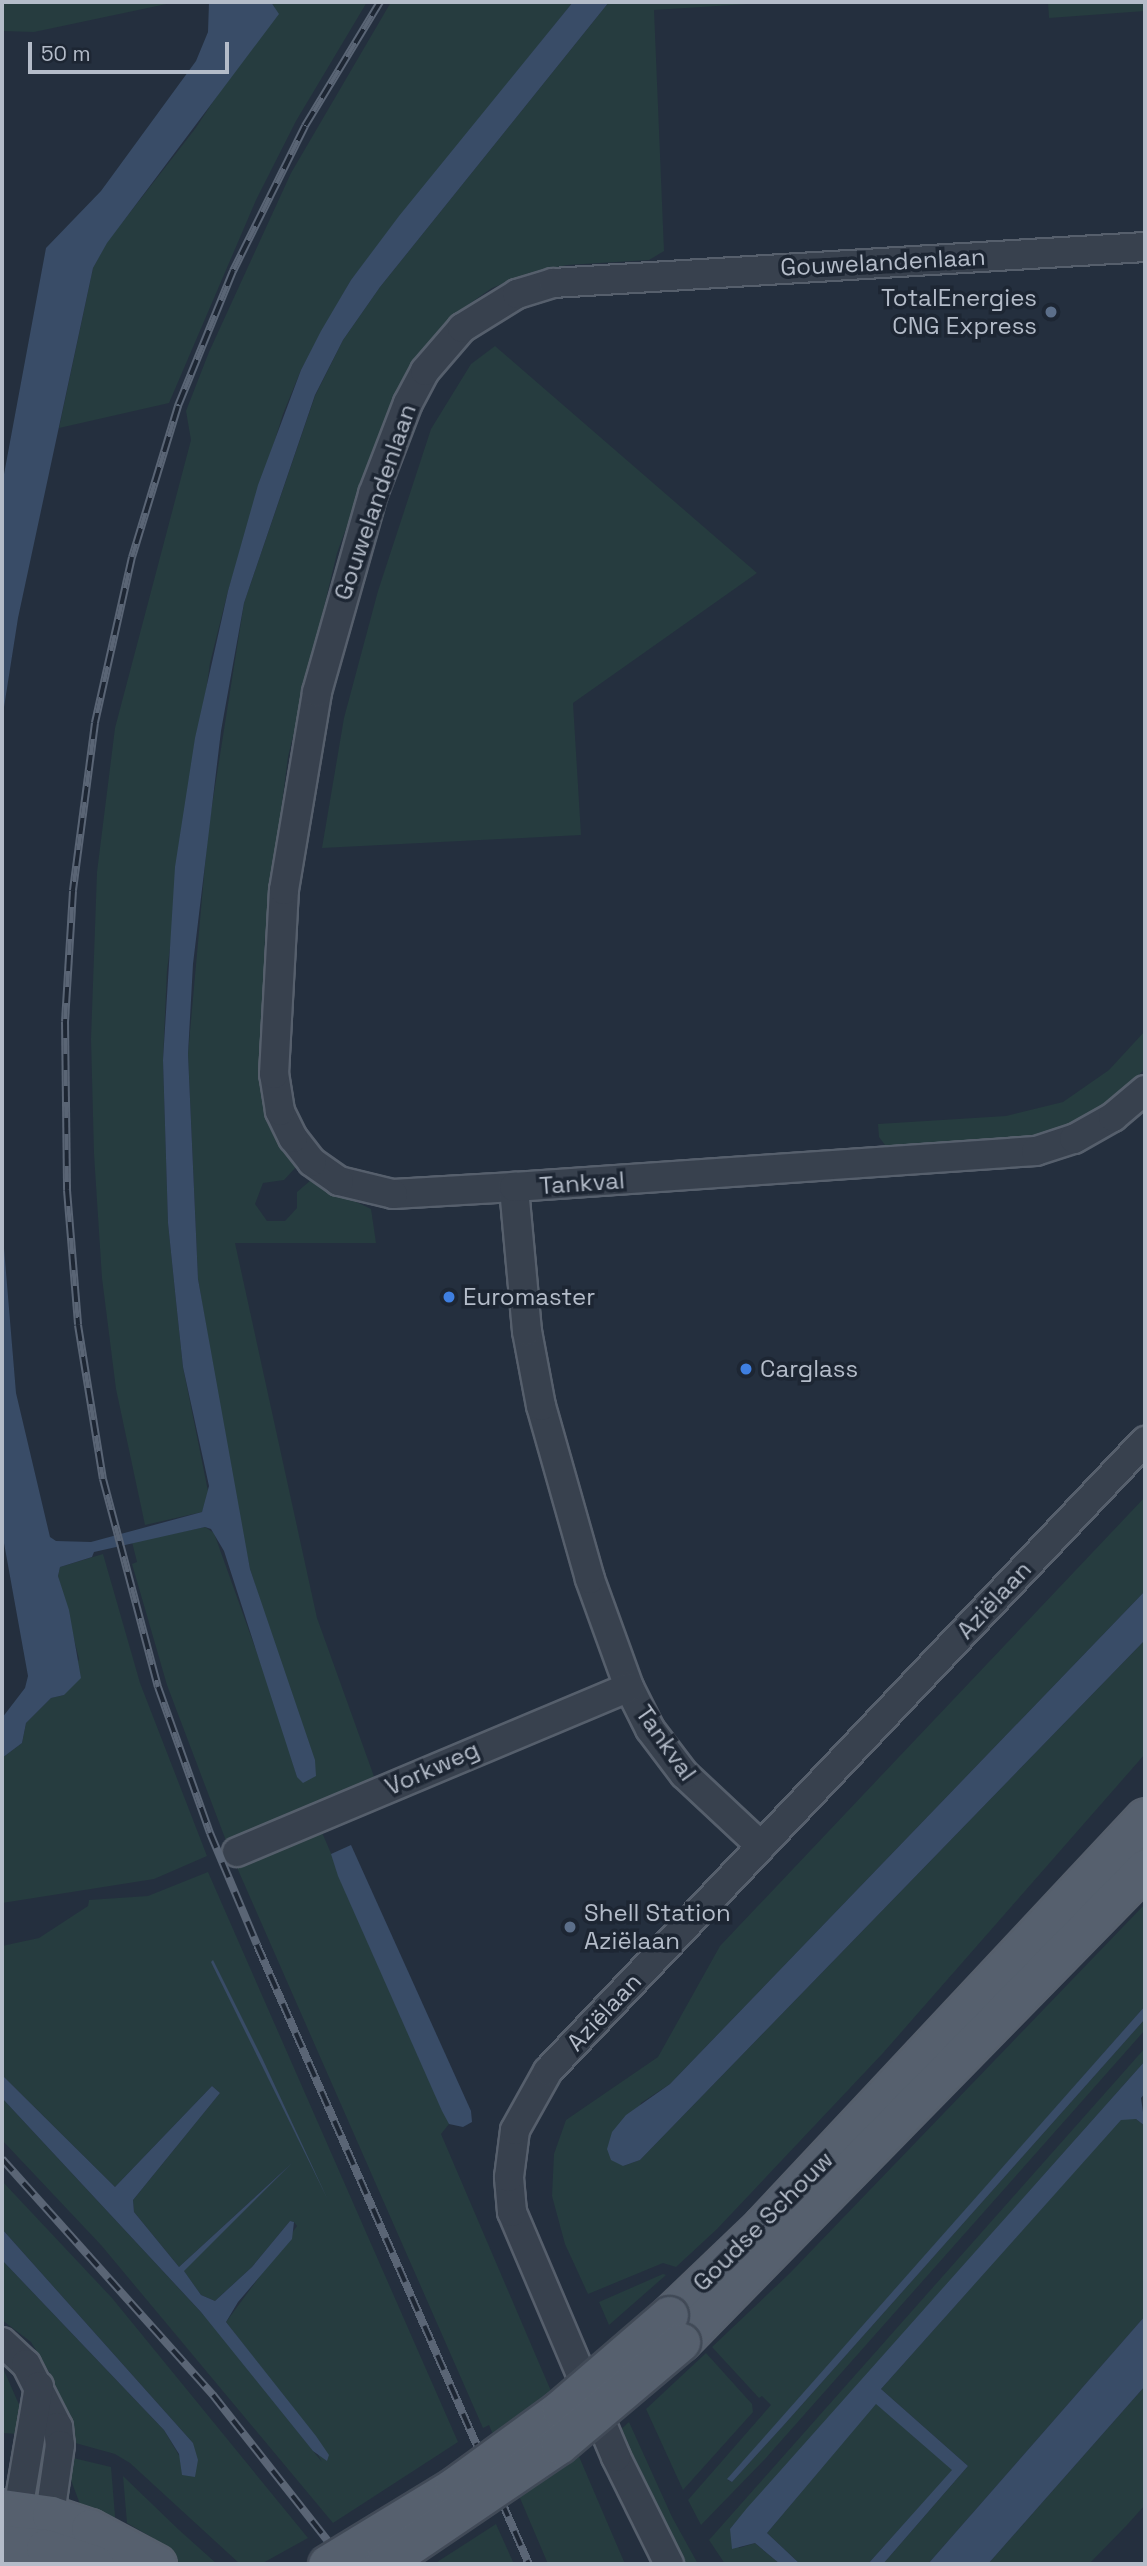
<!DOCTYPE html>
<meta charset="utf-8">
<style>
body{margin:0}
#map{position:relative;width:1147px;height:2566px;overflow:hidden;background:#242f3e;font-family:"Space Grotesk",sans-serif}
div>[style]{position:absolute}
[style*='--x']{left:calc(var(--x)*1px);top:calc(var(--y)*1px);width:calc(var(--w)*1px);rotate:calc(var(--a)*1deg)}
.green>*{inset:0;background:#263c3f}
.water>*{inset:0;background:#394c67}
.roads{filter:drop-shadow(2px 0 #565f6c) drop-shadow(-2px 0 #565f6c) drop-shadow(0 2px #565f6c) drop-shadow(0 -2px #565f6c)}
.minor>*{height:28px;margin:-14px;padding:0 14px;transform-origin:14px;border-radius:14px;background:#38414e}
.major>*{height:37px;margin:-18.5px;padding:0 18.5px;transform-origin:18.5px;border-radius:18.5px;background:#56606e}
.rail>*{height:8px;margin-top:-4px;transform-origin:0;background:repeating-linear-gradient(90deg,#1d2633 0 16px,#5a6575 0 32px);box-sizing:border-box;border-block:2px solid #5a6575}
.bridges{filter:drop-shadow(2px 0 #414a57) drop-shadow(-2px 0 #414a57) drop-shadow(0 2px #414a57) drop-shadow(0 -2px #414a57)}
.major-bridge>*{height:37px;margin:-18.5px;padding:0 18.5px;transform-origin:18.5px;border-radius:18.5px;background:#56606e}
.dots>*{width:19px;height:19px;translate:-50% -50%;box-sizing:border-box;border:4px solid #1d2633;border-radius:50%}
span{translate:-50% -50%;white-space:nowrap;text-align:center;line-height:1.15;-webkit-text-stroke:7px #1d2633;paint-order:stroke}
.street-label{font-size:24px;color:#b4bcc9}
.poi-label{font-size:24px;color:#b4bcc9}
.right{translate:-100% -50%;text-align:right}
.left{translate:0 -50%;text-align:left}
.frame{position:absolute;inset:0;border:4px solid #b4bcc9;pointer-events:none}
.scale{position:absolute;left:28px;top:42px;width:201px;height:32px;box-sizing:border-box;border:4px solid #b4bcc9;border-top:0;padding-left:9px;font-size:21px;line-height:24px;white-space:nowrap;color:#b4bcc9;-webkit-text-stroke:5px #1d2633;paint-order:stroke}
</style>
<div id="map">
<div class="green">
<i style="clip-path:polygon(2px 2px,176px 2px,34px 32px,2px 31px)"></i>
<i style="clip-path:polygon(271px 2px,367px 2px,296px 121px,256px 200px,169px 403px,59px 428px,93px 268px,107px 242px,195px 129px,275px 8px)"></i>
<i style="clip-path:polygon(391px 2px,573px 2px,351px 280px,301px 370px,283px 414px,228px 591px,210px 663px,167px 970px,163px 1060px,168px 1223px,176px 1301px,183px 1367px,209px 1496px,202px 1512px,145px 1525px,116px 1389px,102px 1278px,94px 1154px,91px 1039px,97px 872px,115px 728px,191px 440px,186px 411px,209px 352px,291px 173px)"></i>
<i style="clip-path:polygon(609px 2px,778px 2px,654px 10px,664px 251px,649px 260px,567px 265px,529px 273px,492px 288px,452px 316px,410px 364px,394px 398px,337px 553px,288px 757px,265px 935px,261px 1096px,279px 1144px,297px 1166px,284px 1180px,263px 1183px,255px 1204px,267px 1221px,285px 1221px,297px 1208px,297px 1192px,311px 1180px,371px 1209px,376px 1243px,235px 1243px,317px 1618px,376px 1782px,228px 1846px,167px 1685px,132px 1564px,137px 1562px,132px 1542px,205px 1527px,214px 1533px,281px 1720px,297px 1777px,278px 1658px,250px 1569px,232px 1483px,198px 1279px,188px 1054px,208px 831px,244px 603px,315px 396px,343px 340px,380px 287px)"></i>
<i style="clip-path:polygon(1048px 2px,1145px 2px,1145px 11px,1049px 18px)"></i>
<i style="clip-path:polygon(495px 346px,757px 573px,573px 703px,581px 835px,322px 848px,344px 718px,378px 591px,431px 429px,471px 364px)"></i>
<i style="clip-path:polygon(1145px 1031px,1145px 1068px,1128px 1088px,1100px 1110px,1052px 1133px,1021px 1141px,898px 1148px,885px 1145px,879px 1137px,878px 1124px,1006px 1116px,1063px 1102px,1109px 1070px)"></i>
<i style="clip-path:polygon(1145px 1497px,1145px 1591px,670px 2084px,641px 2103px,623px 2166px,640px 2160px,1145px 1640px,1145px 1754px,883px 2053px,717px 2229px,676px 2267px,663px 2263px,588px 2294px,565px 2244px,552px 2196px,554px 2154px,566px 2120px,658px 2057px,720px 1946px)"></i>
<i style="clip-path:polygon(103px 1554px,140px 1683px,207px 1856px,154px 1879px,2px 1903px,2px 1758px,22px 1743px,26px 1723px,51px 1698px,64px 1695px,79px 1659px,58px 1576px,60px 1567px)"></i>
<i style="clip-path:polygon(320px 1828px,449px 2124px,441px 2134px,625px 2564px,548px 2564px,489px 2425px,483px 2428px,235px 1863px)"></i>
<i style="clip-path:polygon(208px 1872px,458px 2442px,333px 2523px,101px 2245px,2px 2140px,2px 2098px,212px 2324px,322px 2462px,290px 2405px,226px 2322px,297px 2226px,294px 2222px,290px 2221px,252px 2267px,215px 2301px,201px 2295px,183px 2270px,292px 2163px,179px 2267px,134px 2212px,133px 2200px,220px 2093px,212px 2086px,115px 2187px,2px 2075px,2px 1946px,39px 1938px,88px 1906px,89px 1900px,148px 1896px)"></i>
<i style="clip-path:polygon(1145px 1904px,1145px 2006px,728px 2480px,732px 2482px,783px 2426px,1145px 2019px,1145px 2030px,765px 2459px,701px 2525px,688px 2500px,771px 2405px,762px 2396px,759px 2398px,712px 2347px,790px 2273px)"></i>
<i style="clip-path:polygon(1145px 2048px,1145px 2061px,730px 2529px,739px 2548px,755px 2543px,780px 2564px,725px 2564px,709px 2540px)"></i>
<i style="clip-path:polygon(1121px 2119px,1136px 2119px,1145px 2126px,1145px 2316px,928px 2564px,883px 2564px,968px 2466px,881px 2389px)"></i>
<i style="clip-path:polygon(2px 2181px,112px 2298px,308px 2538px,261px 2564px,240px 2564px,130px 2463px,115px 2454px,68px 2441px,51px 2375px,31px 2342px,2px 2320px,2px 2260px,164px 2430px,183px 2462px,193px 2443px,2px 2229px)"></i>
<i style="clip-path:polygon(663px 2274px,666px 2275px,609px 2325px,599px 2302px)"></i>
<i style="clip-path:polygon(706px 2353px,752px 2404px,753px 2412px,683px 2490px,646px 2409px)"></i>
<i style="clip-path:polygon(2px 2366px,21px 2409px,20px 2434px,2px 2433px)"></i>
<i style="clip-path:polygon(1145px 2386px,1145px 2505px,1127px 2525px,1089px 2564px,988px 2564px)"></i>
<i style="clip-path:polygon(876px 2403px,953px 2470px,868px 2564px,800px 2564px,767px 2533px)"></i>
<i style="clip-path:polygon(629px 2422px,672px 2517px,698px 2564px,684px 2564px,661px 2522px,619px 2431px)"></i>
<i style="clip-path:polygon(69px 2457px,111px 2467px,116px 2528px,81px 2507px,71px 2480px)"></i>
<i style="clip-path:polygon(123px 2476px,178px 2529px,217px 2564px,174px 2564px,153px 2538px,127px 2523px)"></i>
<i style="clip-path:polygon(496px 2524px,514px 2564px,434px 2564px)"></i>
</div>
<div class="water">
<i style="clip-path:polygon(209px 2px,271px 2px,279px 14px,107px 243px,93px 268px,18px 618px,2px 720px,2px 485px,46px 248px,101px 191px,196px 61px,208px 32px)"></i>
<i style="clip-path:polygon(573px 2px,609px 2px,380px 287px,343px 340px,315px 395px,244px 603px,221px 731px,193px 964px,188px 1054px,198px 1279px,250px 1569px,315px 1760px,316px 1776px,303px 1783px,297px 1777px,224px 1551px,211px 1529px,205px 1527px,94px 1552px,92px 1557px,60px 1567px,58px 1576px,69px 1610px,81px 1678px,64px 1695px,51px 1698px,26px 1723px,22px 1743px,2px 1758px,2px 1718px,25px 1688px,28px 1676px,2px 1532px,2px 1224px,16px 1393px,50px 1537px,56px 1541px,91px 1542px,202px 1512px,209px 1486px,183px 1367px,176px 1301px,168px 1223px,163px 1060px,175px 867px,195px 738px,228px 591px,258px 485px,301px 370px,321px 331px,351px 280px,399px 216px)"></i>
<i style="clip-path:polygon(1145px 1591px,1145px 1640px,640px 2160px,623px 2166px,611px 2160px,607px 2149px,612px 2132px,626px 2115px,670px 2084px)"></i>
<i style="clip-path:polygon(351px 1845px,471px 2111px,472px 2122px,463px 2127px,449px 2124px,442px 2111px,338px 1876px,331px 1854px)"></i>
<i style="clip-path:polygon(211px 1962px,213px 1960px,263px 2060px,327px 2198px)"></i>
<i style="clip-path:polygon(1145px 2006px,1145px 2019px,783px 2426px,732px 2482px,727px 2479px)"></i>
<i style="clip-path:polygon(1145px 2061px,1145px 2093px,1141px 2098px,1145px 2126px,1136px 2119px,1121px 2120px,881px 2389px,968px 2466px,883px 2564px,868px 2564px,952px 2470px,876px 2404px,767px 2533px,800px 2564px,780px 2564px,755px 2543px,732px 2549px,730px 2529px,747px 2508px)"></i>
<i style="clip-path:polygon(2px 2075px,115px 2187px,212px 2086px,220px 2093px,133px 2200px,134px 2212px,179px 2267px,292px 2163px,184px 2271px,201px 2295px,215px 2301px,252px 2267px,290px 2221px,294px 2222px,292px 2239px,238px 2302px,226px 2322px,316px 2436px,329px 2455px,327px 2461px,313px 2451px,201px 2312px,2px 2098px)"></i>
<i style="clip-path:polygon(2px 2229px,193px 2443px,198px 2460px,195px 2477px,182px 2475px,179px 2454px,164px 2430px,2px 2260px)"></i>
<i style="clip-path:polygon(1145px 2316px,1145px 2386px,988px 2564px,928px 2564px)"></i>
</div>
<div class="roads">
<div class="minor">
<i style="--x:514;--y:1187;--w:121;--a:176.7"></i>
<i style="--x:393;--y:1194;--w:56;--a:-166.5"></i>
<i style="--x:339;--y:1181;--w:33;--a:-145"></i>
<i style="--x:312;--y:1162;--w:31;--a:-128"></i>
<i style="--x:293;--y:1138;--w:30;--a:-116"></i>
<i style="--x:280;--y:1111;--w:37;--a:-99"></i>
<i style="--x:274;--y:1074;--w:184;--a:-86.9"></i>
<i style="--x:284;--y:890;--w:201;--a:-80.5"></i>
<i style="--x:317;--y:692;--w:206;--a:-74.2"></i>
<i style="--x:373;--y:494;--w:97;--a:-69"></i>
<i style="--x:408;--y:403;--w:36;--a:-62"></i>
<i style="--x:425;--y:371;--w:57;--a:-49.3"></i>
<i style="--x:462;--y:328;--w:65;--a:-31.7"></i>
<i style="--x:517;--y:294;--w:38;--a:-17"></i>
<i style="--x:553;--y:283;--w:593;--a:-3.48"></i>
<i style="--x:761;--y:1846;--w:105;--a:-136.9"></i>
<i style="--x:684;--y:1774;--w:56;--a:-127.1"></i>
<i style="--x:650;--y:1729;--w:47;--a:-116.6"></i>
<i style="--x:629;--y:1687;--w:115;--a:-109.9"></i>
<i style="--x:590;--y:1579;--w:180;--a:-105.8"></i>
<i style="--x:541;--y:1406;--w:76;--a:-100.6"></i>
<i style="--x:527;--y:1331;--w:145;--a:-95.2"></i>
<i style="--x:514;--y:1187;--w:523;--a:-3.95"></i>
<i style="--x:1036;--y:1151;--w:40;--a:-18"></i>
<i style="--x:1074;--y:1139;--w:45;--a:-29.4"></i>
<i style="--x:1113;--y:1117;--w:42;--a:-40.2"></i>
<i style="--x:237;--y:1852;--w:425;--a:-22.8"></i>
<i style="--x:2;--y:2342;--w:33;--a:43"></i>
<i style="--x:26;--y:2364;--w:71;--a:63.1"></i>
<i style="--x:58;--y:2427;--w:18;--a:84"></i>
<i style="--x:60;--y:2445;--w:91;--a:98.2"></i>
<i style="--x:15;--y:2528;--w:144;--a:-80.4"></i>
<i style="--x:669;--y:2564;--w:119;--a:-116.4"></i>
<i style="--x:616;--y:2457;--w:266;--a:-113"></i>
<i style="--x:512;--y:2212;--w:35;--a:-95"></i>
<i style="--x:509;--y:2177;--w:47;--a:-82.7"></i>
<i style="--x:515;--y:2130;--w:68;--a:-60.8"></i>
<i style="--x:548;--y:2071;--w:868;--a:-46.54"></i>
</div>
<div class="major">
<i style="--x:669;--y:2315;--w:129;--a:-43.7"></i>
<i style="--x:762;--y:2226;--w:560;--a:-46.88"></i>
<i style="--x:681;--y:2342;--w:663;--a:-45.61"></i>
<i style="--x:2;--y:2508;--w:49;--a:8.1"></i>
<i style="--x:51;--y:2515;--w:41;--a:18.4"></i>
<i style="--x:90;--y:2528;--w:76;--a:28.2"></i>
<i style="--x:2;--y:2544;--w:43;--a:5.3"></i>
<i style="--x:45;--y:2548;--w:52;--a:18.1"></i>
</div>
</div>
<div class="rail">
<i style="--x:380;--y:2;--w:145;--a:121.2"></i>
<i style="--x:305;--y:126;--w:162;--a:116.4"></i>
<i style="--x:233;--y:271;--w:146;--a:112.2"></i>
<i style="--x:178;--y:406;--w:158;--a:106.9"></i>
<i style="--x:132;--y:557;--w:170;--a:102.6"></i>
<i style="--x:95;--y:723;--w:169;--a:97.5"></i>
<i style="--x:73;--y:891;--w:131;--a:93.5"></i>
<i style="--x:65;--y:1022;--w:168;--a:89.3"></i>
<i style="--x:67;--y:1190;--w:135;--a:85.3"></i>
<i style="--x:78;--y:1325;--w:156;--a:80.8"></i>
<i style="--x:103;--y:1479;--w:215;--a:75.2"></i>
<i style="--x:158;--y:1687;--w:155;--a:70.4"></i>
<i style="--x:210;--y:1833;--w:121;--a:67.2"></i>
<i style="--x:257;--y:1945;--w:676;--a:66.28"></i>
<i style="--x:2;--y:2159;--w:317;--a:48.2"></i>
<i style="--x:213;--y:2395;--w:215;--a:51.8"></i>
</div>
<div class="bridges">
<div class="major-bridge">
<i style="--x:327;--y:2564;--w:148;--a:-31.4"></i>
<i style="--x:453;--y:2487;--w:132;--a:-36.1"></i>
<i style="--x:560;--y:2409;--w:144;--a:-40.8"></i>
<i style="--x:383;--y:2564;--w:212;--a:-34.1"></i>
<i style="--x:559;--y:2445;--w:160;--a:-40.2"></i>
</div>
</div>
<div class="dots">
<i style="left:1051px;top:312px;background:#5c6f8a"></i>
<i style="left:449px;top:1297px;background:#3f7fe0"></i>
<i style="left:746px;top:1369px;background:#3f7fe0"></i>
<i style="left:570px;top:1927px;background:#5c6f8a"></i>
</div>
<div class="street-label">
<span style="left:883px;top:262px;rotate:-3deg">Gouwelandenlaan</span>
<span style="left:375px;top:502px;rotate:-71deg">Gouwelandenlaan</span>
<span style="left:582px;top:1183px;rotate:-4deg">Tankval</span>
<span style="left:994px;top:1600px;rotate:-47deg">Aziëlaan</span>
<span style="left:666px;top:1743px;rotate:55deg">Tankval</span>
<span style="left:432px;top:1768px;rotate:-24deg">Vorkweg</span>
<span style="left:604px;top:2012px;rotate:-47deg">Aziëlaan</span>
<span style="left:763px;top:2221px;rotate:-45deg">Goudse Schouw</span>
</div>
<div class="poi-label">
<span class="right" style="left:1037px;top:312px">TotalEnergies<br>CNG Express</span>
<span class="left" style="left:463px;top:1297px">Euromaster</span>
<span class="left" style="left:760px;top:1369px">Carglass</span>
<span class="left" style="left:584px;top:1927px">Shell Station<br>Aziëlaan</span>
</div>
<div class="frame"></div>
<div class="scale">50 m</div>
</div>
